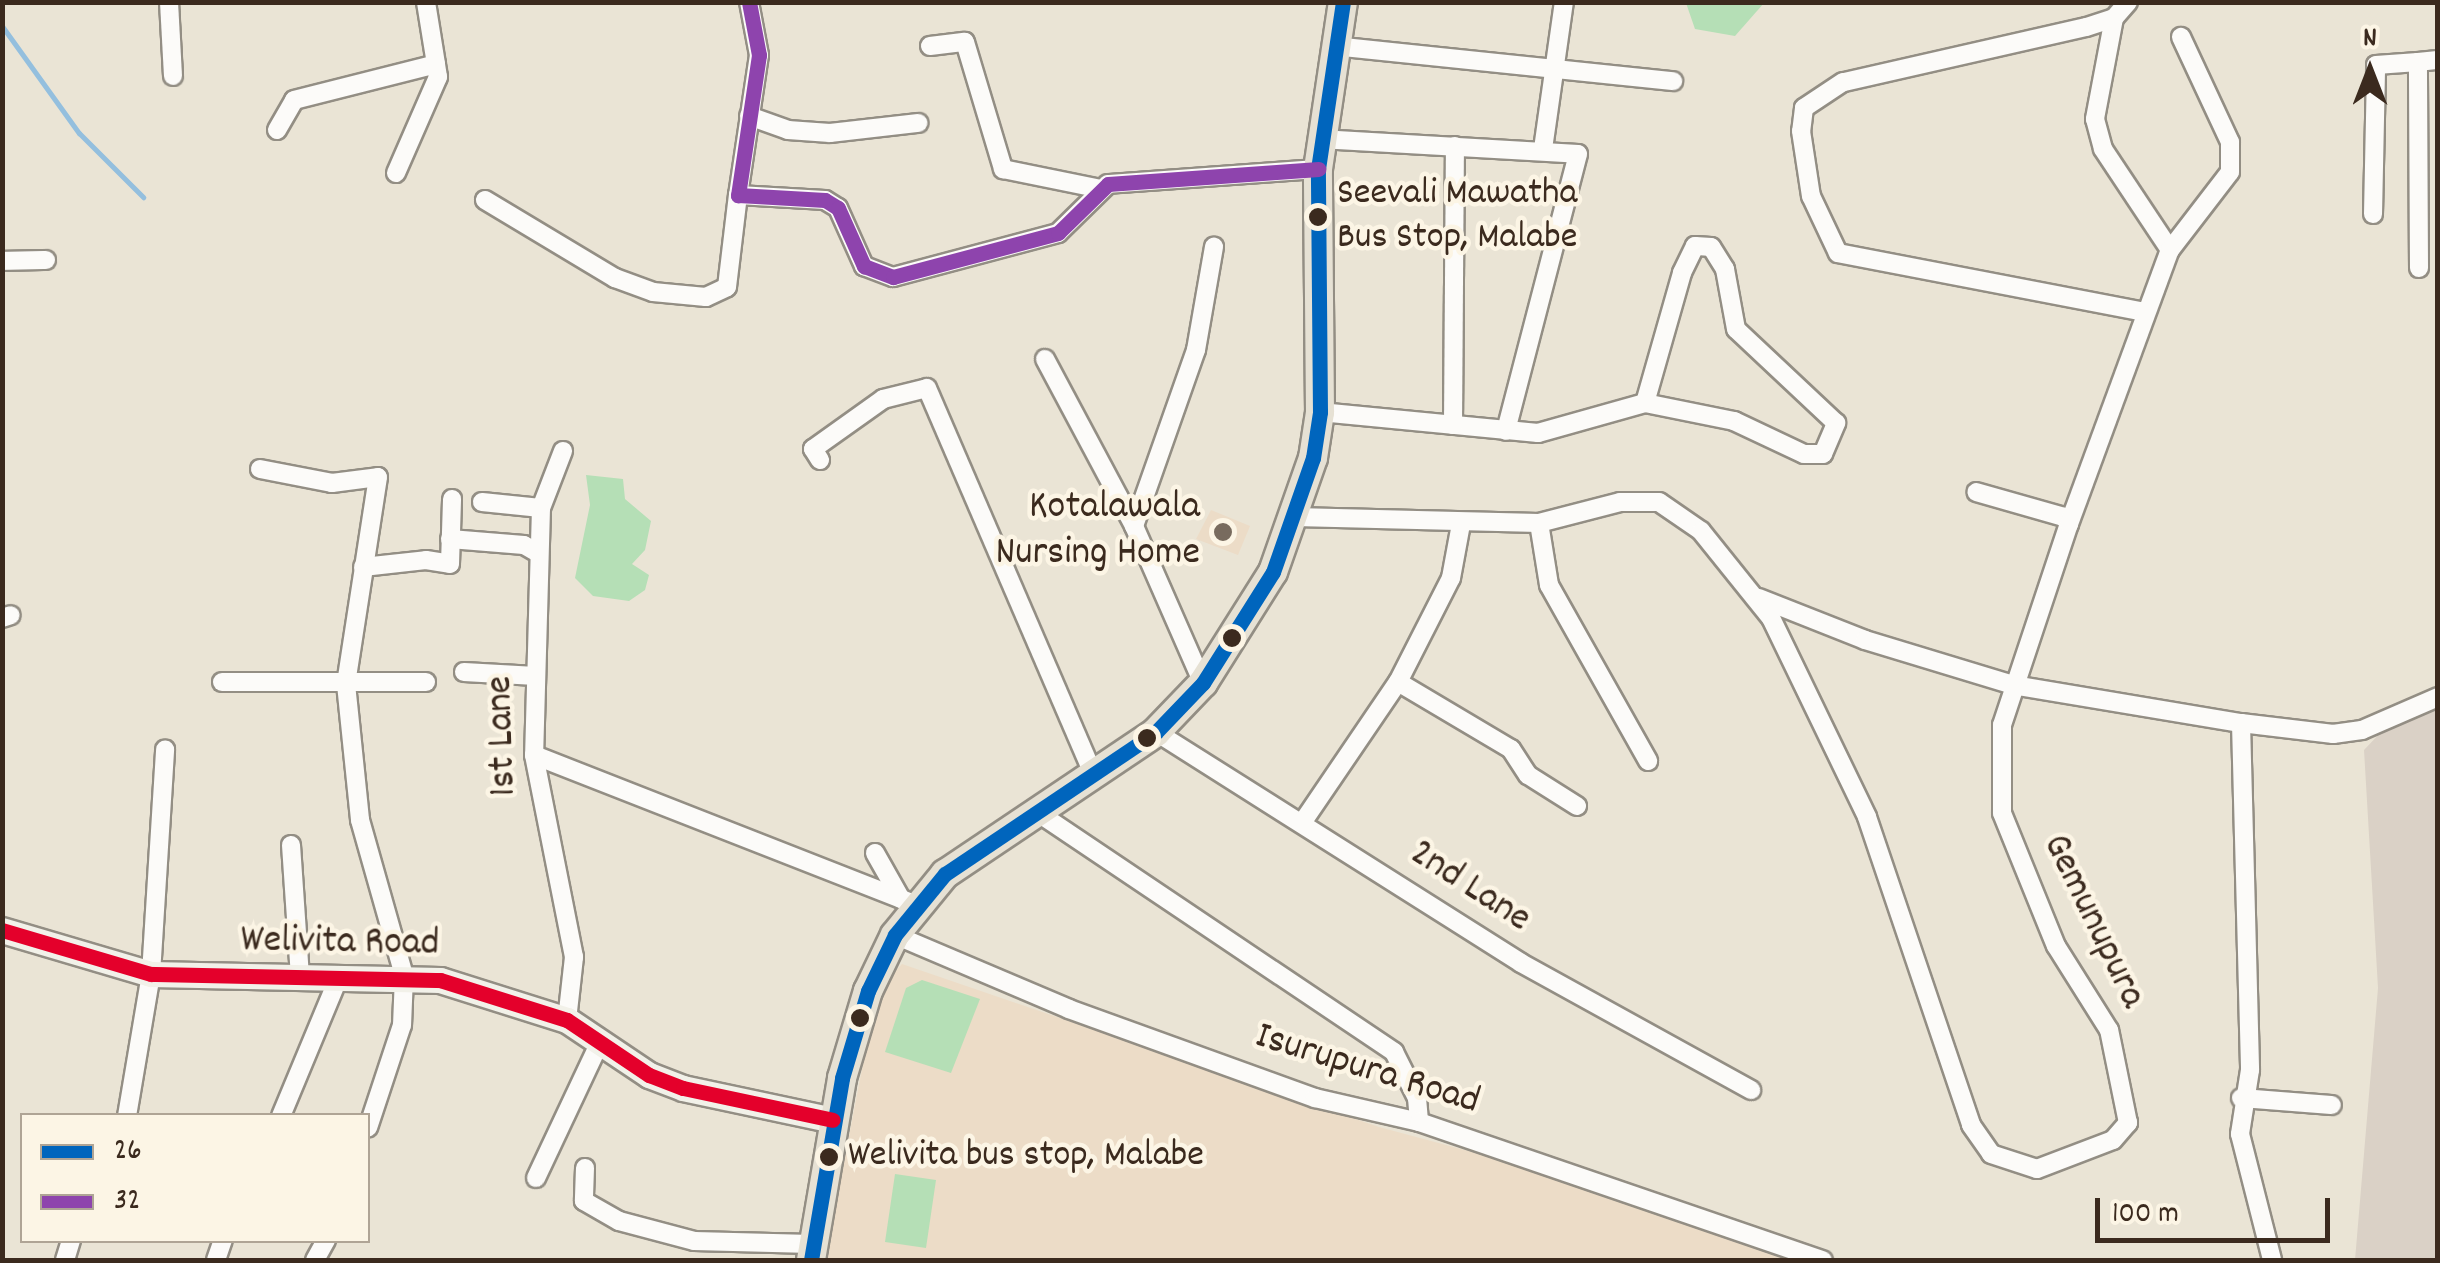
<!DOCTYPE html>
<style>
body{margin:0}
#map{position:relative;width:2440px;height:1263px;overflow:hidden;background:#eae4d5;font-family:Dekko,sans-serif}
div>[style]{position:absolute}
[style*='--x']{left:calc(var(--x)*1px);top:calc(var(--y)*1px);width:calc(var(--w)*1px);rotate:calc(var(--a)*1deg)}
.built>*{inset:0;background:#ecdcc7}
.industrial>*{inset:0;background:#dad1c6}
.green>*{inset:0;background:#b5dfb6}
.stream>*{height:5px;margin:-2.5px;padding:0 2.5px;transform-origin:2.5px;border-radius:2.5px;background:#94bfde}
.roads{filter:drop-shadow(2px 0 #938e84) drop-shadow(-2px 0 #938e84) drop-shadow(0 2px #938e84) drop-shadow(0 -2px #938e84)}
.street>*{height:18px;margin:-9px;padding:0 9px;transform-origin:9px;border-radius:9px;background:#fcfbf9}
.secondary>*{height:25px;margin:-12.5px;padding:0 12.5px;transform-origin:12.5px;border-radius:12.5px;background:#f2f1e9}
.primary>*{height:28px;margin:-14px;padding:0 14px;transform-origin:14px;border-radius:14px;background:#e6e1d4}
.bus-1>*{height:15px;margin:-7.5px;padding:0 7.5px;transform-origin:7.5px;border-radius:7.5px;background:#0065bd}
.bus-2>*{height:15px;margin:-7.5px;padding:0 7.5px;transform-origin:7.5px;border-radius:7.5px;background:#8e44ad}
.bus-3>*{height:15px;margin:-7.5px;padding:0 7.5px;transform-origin:7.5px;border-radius:7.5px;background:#e4002b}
.dots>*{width:28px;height:28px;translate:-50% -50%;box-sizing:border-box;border:5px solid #fcf5e5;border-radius:50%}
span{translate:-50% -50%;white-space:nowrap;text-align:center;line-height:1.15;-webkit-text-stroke:9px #fcf5e5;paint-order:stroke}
.bus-label{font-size:38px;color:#3b2a1e}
.left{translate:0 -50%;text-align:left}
.poi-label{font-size:40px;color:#3b2a1e}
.right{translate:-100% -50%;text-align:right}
.street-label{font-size:40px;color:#3b2a1e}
.frame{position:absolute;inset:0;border:5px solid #3b2a1e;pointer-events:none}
.legend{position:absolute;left:20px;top:1113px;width:350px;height:130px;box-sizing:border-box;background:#fcf5e5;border:2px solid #afa495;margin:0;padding:12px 18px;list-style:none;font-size:30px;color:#3b2a1e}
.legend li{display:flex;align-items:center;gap:20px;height:50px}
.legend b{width:50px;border:2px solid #afa495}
.north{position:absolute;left:2320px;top:20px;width:100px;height:100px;-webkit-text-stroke:8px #fcf5e5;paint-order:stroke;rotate:0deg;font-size:28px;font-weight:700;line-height:40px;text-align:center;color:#3b2a1e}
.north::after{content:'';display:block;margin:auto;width:35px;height:45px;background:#3b2a1e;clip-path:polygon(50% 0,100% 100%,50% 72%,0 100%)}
.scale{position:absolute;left:2095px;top:1198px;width:235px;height:45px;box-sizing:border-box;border:5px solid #3b2a1e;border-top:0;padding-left:12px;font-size:30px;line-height:35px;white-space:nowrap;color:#3b2a1e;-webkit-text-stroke:8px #fcf5e5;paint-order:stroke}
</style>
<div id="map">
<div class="built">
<i style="clip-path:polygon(1211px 510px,1250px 526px,1238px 555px,1196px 539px)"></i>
<i style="clip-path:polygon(902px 964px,1379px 1127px,1602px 1187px,1790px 1260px,825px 1260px,870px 1028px,890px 977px)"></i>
</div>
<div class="industrial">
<i style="clip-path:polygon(2437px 695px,2437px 1260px,2355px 1260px,2378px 988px,2364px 750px,2403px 709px)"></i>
</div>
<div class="green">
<i style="clip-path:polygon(1686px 3px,1686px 2px,1764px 3px,1735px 36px,1695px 29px)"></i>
<i style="clip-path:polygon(586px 475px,623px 479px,625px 499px,651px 521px,645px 550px,632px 564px,649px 575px,645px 590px,629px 601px,593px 596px,575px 578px,590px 505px)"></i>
<i style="clip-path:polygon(922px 980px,980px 999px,951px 1073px,885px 1052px,906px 988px)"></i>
<i style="clip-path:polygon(895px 1174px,936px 1180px,926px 1248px,885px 1242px)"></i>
</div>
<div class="stream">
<i style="--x:2;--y:26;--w:132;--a:54.3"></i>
<i style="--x:79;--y:133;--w:91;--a:45"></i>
</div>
<div class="roads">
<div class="street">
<i style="--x:169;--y:2;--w:74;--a:86.9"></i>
<i style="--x:749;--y:2;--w:54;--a:79.3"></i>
<i style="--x:759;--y:55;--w:142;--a:98.5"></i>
<i style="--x:738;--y:195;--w:87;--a:3.3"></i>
<i style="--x:825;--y:200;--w:15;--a:32"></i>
<i style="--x:838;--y:208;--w:64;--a:65.9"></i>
<i style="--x:864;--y:266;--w:31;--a:21"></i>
<i style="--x:893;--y:277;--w:171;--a:-14.9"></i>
<i style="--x:1058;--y:233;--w:70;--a:-44.4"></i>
<i style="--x:1108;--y:184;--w:211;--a:-4.1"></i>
<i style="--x:2128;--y:2;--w:21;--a:131"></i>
<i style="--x:2114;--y:18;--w:29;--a:162"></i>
<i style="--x:2086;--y:27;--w:249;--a:167.2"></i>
<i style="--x:1843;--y:82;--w:47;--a:146.3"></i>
<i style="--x:1804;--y:108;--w:23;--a:97"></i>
<i style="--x:1801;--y:131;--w:66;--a:81.3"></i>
<i style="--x:1811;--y:196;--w:63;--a:64.7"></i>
<i style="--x:1838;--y:253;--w:312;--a:10.9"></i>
<i style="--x:2114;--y:18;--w:103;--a:100.7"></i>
<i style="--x:2095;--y:119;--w:31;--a:75"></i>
<i style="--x:2103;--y:149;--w:121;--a:56.4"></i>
<i style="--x:930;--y:46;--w:35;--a:-7"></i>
<i style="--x:965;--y:42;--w:133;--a:73.3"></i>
<i style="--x:1003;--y:169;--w:100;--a:11.5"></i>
<i style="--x:1333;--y:46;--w:342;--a:5.9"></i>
<i style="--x:749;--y:116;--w:41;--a:19.7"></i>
<i style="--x:788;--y:130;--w:42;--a:4.1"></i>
<i style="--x:830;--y:133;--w:89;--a:-6.5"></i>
<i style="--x:277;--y:130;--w:34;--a:-60"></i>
<i style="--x:294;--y:100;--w:146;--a:-14.2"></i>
<i style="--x:436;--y:64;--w:63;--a:-99.2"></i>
<i style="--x:1320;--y:139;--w:258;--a:3.3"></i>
<i style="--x:1578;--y:154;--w:286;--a:104.6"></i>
<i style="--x:1543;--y:149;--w:148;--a:-81.9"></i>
<i style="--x:396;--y:173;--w:105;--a:-66.4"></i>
<i style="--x:438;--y:77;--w:13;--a:-99"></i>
<i style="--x:485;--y:200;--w:152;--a:31"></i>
<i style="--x:615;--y:278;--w:40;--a:20.2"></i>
<i style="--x:653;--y:292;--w:53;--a:5.4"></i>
<i style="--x:706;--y:297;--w:23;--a:-25"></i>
<i style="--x:727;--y:287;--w:93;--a:-83.2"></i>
<i style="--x:2373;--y:214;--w:149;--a:-88.8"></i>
<i style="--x:2376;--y:65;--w:42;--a:-4.1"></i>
<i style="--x:2;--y:261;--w:44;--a:-1.3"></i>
<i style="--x:2419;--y:268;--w:206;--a:-90.3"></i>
<i style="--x:2418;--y:62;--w:20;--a:-6"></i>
<i style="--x:1045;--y:359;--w:189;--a:61.9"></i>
<i style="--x:1134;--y:526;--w:171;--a:66.3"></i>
<i style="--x:1320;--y:412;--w:219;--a:5.5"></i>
<i style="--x:1538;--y:433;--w:111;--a:-15.7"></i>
<i style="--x:1645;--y:403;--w:91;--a:11.4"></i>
<i style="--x:1734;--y:421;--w:77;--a:25.2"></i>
<i style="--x:1804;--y:454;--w:19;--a:0"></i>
<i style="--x:1823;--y:454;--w:34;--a:-67"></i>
<i style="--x:1836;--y:423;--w:137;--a:-136.8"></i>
<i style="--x:1736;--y:329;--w:61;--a:-100.4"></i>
<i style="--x:1725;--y:269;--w:26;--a:-122"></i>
<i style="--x:1711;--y:247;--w:16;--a:-176"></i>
<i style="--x:1695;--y:246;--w:30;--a:116"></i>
<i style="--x:1682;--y:273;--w:135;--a:105.9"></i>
<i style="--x:1453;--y:425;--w:279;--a:-89.6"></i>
<i style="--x:563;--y:451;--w:61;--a:111.1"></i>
<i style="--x:541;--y:508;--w:247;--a:91.6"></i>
<i style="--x:534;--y:755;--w:206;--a:78.8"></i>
<i style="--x:574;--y:957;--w:63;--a:96.3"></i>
<i style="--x:820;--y:460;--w:13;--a:-122"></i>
<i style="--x:813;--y:449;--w:86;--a:-35.5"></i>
<i style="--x:883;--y:399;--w:45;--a:-14"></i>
<i style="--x:927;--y:388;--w:420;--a:66.7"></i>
<i style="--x:260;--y:469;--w:73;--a:11"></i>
<i style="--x:332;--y:483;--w:46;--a:-7.4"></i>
<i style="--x:378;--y:477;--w:209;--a:98.8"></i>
<i style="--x:346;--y:684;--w:137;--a:84.1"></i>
<i style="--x:360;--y:820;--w:162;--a:74.2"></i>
<i style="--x:404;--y:976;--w:49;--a:92.3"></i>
<i style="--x:402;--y:1025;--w:108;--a:108.3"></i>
<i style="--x:482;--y:502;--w:59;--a:5.8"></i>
<i style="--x:1295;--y:517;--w:244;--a:1.4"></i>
<i style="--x:1539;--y:523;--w:84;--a:-14.5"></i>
<i style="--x:1620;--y:502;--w:39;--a:0"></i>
<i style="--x:1659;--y:502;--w:51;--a:34.6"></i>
<i style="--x:1701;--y:531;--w:112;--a:51.2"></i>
<i style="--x:1771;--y:618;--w:221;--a:64.2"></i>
<i style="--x:1867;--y:817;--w:325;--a:71.3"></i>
<i style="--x:1971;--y:1125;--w:35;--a:55"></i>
<i style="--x:1991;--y:1154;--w:48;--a:18.1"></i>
<i style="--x:2037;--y:1169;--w:81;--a:-20.9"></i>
<i style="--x:2113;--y:1140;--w:23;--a:-49"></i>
<i style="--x:2128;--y:1123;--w:95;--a:-101.5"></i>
<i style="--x:2109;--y:1030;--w:99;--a:-122.2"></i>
<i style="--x:2056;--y:946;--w:144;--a:-112.1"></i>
<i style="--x:2002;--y:813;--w:88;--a:-90"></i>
<i style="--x:2002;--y:725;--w:212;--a:-71.6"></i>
<i style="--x:2069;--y:524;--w:9;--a:-126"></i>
<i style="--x:2064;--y:517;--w:91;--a:-164.1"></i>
<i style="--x:1539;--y:523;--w:63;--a:80.8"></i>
<i style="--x:1549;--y:585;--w:202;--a:60.6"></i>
<i style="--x:2069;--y:524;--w:292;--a:-69.8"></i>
<i style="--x:2170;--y:250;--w:98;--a:-52.4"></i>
<i style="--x:2230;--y:172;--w:30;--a:-90"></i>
<i style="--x:2230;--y:142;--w:116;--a:-115"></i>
<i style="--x:1134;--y:526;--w:187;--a:-70.6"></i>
<i style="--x:1196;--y:350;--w:105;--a:-80.1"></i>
<i style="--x:450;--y:539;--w:74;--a:4.6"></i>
<i style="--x:524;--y:545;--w:16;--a:30"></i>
<i style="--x:363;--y:567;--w:63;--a:-6.3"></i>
<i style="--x:426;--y:560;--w:24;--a:9"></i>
<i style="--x:450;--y:564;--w:65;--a:-88.2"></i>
<i style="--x:1759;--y:598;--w:114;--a:21.6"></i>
<i style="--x:1865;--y:640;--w:155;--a:16.9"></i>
<i style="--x:2013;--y:685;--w:231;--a:9.5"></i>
<i style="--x:2241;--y:723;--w:93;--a:6.8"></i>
<i style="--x:2333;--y:734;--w:29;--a:-8"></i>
<i style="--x:2362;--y:730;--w:83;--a:-23.5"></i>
<i style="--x:2;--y:618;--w:9;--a:-18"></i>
<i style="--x:464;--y:672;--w:72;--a:3.2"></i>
<i style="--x:222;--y:682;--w:204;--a:0"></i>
<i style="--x:1398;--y:682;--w:131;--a:30.7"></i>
<i style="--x:1511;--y:749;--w:31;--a:57"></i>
<i style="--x:1528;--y:775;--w:58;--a:32.3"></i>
<i style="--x:2241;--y:723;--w:347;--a:88.5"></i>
<i style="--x:2250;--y:1070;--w:65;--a:98.9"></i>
<i style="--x:2240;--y:1134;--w:130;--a:75.7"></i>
<i style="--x:1156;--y:732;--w:432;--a:32.3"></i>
<i style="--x:1521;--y:963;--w:263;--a:28.9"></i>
<i style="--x:534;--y:755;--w:410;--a:21.4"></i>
<i style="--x:1034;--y:810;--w:434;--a:33.9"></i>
<i style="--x:1394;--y:1052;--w:51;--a:63.4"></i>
<i style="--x:1417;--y:1098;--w:24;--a:85"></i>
<i style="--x:1302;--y:823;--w:171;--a:-55.8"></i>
<i style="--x:1398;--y:682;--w:117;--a:-63"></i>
<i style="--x:1451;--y:578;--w:55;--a:-79.5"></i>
<i style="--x:291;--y:845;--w:131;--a:86.1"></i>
<i style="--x:875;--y:853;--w:53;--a:60.5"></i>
<i style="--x:895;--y:935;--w:189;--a:23"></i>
<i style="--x:1069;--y:1009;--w:262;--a:19.9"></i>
<i style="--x:1315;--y:1098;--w:107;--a:13"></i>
<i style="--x:1419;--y:1122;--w:427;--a:18.9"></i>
<i style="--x:2241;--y:1098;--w:91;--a:4.4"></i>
<i style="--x:127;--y:1116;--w:144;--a:-80.4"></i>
<i style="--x:151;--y:974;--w:225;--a:-86.4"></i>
<i style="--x:281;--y:1116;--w:151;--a:-67.4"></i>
<i style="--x:585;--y:1168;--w:33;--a:92"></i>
<i style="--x:584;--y:1201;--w:40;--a:29.7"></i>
<i style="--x:619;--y:1221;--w:78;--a:14.9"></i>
<i style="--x:694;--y:1241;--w:118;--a:1.5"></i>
<i style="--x:536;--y:1178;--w:150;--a:-64.8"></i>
<i style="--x:65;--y:1260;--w:21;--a:-73"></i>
<i style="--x:216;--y:1260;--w:21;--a:-71"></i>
<i style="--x:315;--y:1260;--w:23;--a:-61"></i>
</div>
<div class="secondary">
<i style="--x:2;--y:930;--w:155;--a:16.5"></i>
<i style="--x:151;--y:974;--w:289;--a:1.2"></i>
<i style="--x:440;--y:980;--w:133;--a:17.5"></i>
<i style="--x:567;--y:1020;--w:99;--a:33.9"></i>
<i style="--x:649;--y:1075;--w:36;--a:21"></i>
<i style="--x:683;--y:1088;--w:153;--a:12"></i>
</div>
<div class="primary">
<i style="--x:811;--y:1260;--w:185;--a:-80.3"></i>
<i style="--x:842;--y:1078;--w:91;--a:-73.4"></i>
<i style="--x:868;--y:991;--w:62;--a:-64.3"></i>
<i style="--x:895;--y:935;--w:79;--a:-50.7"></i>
<i style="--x:945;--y:874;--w:254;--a:-33.9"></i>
<i style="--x:1156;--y:732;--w:68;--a:-46.2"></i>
<i style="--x:1203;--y:683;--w:131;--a:-57.8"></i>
<i style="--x:1273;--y:572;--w:121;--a:-70.7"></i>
<i style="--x:1313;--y:458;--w:47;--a:-81.3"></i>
<i style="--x:1320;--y:412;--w:243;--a:-90.5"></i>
<i style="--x:1318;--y:169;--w:169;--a:-81.5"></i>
</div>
</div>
<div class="bus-1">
<i style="--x:811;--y:1260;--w:185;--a:-80.3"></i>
<i style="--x:842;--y:1078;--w:91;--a:-73.4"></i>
<i style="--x:868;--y:991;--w:62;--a:-64.3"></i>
<i style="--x:895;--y:935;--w:79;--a:-50.7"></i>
<i style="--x:945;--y:874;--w:254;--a:-33.9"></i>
<i style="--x:1156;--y:732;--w:68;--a:-46.2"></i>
<i style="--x:1203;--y:683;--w:131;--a:-57.8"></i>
<i style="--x:1273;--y:572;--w:121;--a:-70.7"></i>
<i style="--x:1313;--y:458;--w:47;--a:-81.3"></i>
<i style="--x:1320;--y:412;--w:243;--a:-90.5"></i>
<i style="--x:1318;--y:169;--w:169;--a:-81.5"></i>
</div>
<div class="bus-2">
<i style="--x:749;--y:2;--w:54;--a:79.3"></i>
<i style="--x:759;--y:55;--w:142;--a:98.5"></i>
<i style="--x:738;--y:195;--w:87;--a:3.3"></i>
<i style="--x:825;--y:200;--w:15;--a:32"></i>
<i style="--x:838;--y:208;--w:64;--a:65.9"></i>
<i style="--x:864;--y:266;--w:31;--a:21"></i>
<i style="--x:893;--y:277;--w:171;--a:-14.9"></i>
<i style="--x:1058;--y:233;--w:70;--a:-44.4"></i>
<i style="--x:1108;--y:184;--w:211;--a:-4.1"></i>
</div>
<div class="bus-3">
<i style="--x:2;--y:930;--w:155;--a:16.5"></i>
<i style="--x:151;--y:974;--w:289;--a:1.2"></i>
<i style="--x:440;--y:980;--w:133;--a:17.5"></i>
<i style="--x:567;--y:1020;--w:99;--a:33.9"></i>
<i style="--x:649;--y:1075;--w:36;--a:21"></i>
<i style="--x:683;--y:1088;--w:153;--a:12"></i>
</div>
<div class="dots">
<i style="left:1318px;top:217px;background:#3b2a1e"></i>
<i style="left:1223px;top:532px;background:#786b5e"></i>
<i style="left:1232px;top:638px;background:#3b2a1e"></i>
<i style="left:1147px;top:738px;background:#3b2a1e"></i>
<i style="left:860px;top:1018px;background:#3b2a1e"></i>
<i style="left:829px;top:1157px;background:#3b2a1e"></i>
</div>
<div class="bus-label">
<span class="left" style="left:1337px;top:217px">Seevali Mawatha<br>Bus Stop, Malabe</span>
<span class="left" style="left:848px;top:1157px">Welivita bus stop, Malabe</span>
</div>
<div class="poi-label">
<span class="right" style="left:1200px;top:532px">Kotalawala<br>Nursing Home</span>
</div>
<div class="street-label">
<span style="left:504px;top:736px;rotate:-92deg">1st Lane</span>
<span style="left:1469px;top:888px;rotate:33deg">2nd Lane</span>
<span style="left:2092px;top:922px;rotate:64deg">Gemunupura</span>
<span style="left:340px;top:944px;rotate:1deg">Welivita Road</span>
<span style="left:1367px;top:1071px;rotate:17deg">Isurupura Road</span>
</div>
<div class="frame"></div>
<ul class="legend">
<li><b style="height:12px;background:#0065bd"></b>26</li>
<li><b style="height:12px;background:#8e44ad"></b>32</li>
</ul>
<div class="north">N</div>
<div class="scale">100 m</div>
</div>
